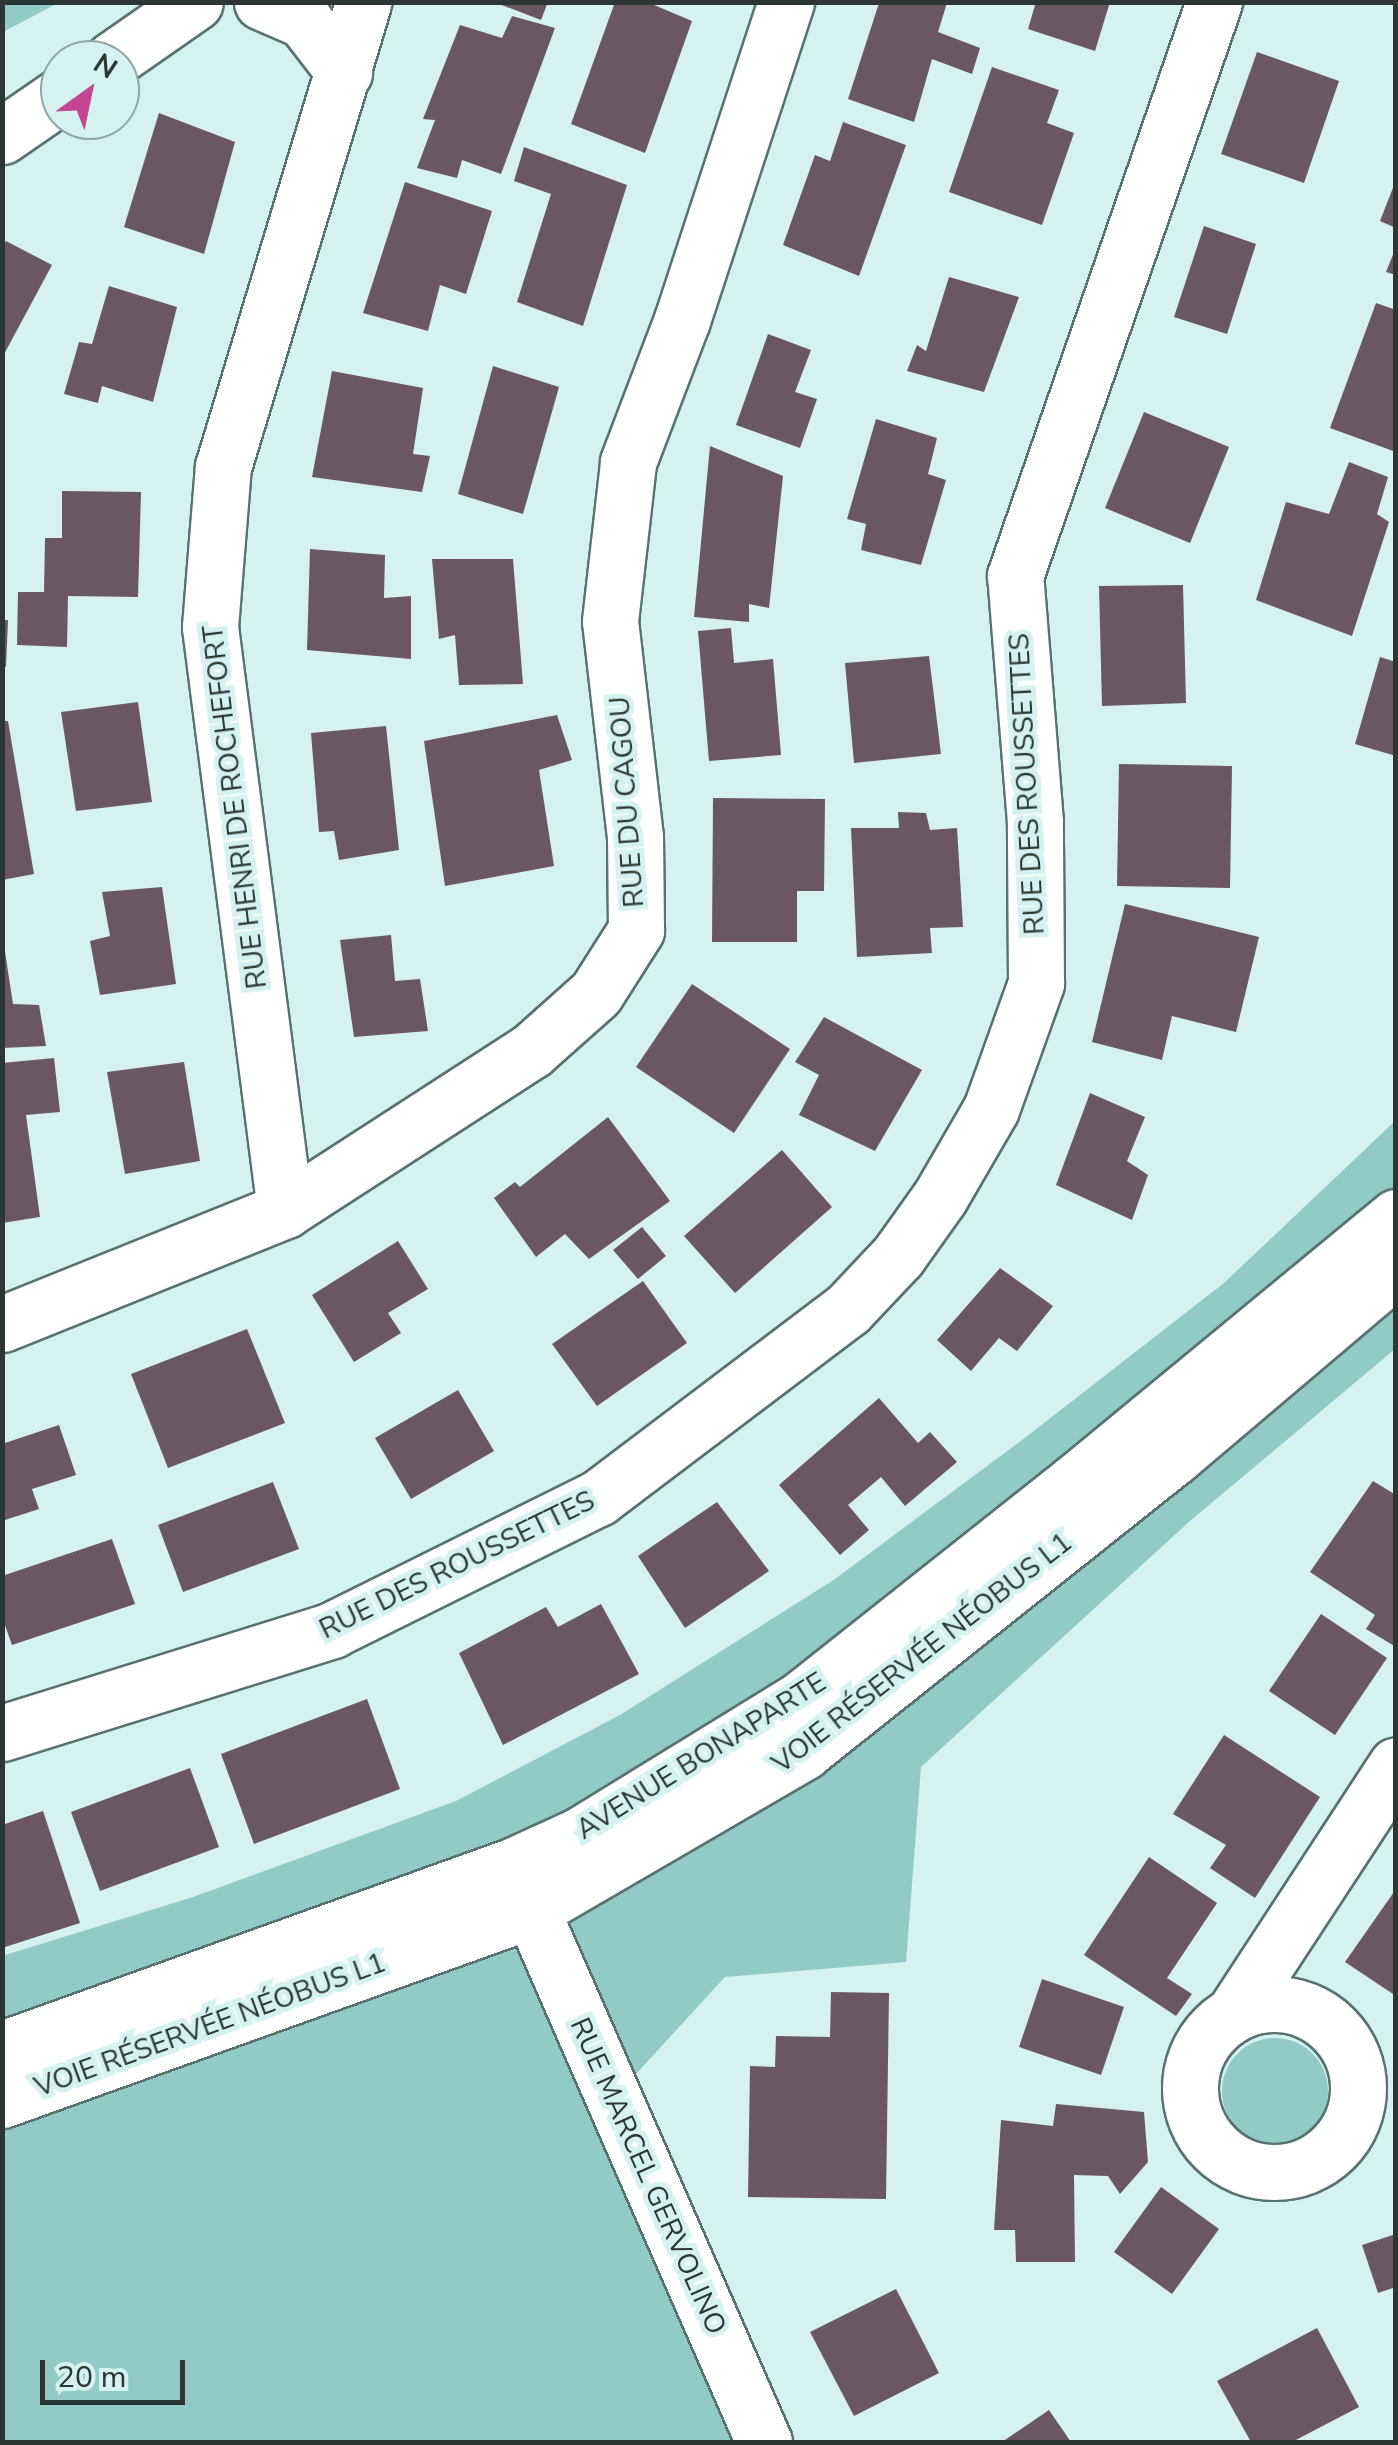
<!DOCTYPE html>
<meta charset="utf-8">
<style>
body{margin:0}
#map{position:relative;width:1398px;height:2445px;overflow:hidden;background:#d5f2f0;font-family:"Nunito Sans",sans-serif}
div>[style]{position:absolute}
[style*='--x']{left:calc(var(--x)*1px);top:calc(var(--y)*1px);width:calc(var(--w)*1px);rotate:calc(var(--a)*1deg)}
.green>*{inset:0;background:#92cac7}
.round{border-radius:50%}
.building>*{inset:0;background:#6b5761}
.roads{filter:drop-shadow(2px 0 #587270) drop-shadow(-2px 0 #587270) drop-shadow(0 2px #587270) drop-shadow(0 -2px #587270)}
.minor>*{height:55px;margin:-27.5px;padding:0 27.5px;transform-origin:27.5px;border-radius:27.5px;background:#fff}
.minor>.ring{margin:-27.5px;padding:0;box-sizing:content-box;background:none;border:55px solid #fff;border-radius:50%}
.major>*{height:55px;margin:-27.5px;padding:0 27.5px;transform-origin:27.5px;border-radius:27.5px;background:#fff}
span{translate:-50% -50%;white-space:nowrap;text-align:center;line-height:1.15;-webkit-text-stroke:10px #d5f2f0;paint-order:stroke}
.street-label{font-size:28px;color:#2b3635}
.frame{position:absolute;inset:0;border:5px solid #2b3635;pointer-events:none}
.north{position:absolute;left:40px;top:40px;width:100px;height:100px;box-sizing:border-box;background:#d5f2f0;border:2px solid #91a7a5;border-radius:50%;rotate:33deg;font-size:28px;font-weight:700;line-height:40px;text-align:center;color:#2b3635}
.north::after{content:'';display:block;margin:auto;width:35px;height:45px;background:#c44591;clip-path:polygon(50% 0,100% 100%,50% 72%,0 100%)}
.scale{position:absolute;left:40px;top:2360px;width:145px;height:45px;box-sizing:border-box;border:5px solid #2b3635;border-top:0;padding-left:12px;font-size:30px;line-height:35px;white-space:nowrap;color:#2b3635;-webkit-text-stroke:8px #d5f2f0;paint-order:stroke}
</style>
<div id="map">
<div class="green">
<i style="clip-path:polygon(3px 2px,58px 2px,58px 3px,3px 32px)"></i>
<i style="clip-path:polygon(1395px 1121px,1395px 1217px,580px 1835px,3px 2049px,2px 1956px,193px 1897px,456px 1801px,620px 1715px,835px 1579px,1026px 1437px,1224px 1283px)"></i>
<i style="clip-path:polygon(1395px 1269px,1395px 1349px,1190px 1521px,921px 1767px,906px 1962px,725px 1977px,614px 2098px,764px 2442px,3px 2442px,3px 2100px,532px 1910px)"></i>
<i class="round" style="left:1222px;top:2038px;width:106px;height:106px"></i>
</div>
<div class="building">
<i style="clip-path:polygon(494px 2px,548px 2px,541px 20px)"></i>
<i style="clip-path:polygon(615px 2px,647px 2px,692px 21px,645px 153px,571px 124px)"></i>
<i style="clip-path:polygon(1036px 2px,1110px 2px,1095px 51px,1028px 29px)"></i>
<i style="clip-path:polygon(879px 3px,947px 3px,938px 32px,980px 48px,972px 74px,932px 59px,914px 122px,848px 99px)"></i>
<i style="clip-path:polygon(512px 16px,555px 28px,501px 174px,462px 160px,457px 178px,417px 168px,435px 120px,423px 119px,460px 25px,502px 38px)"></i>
<i style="clip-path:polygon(1257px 52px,1339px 81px,1304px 183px,1221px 154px)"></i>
<i style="clip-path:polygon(992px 67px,1059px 90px,1047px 123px,1074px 133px,1042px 225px,949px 192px)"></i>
<i style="clip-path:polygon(159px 113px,235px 142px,204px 254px,124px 227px)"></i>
<i style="clip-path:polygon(843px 122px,906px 145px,859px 276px,783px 245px,815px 155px,830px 161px)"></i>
<i style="clip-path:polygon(524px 147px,627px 185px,583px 326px,517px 302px,551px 194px,514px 181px)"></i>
<i style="clip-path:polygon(1396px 180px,1396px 228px,1380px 221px)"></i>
<i style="clip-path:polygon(405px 182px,492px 211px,466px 294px,440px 285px,428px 331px,363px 313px)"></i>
<i style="clip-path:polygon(1204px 226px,1256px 244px,1227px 334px,1174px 317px)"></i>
<i style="clip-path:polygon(6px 241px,52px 265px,2px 358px,2px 247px)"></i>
<i style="clip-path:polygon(1396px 247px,1396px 275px,1386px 272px)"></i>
<i style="clip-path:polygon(949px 277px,1019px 297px,984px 392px,907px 371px,917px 345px,926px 351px)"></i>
<i style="clip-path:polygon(109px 286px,177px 307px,153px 402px,102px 386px,98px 403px,64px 394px,79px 342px,92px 344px)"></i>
<i style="clip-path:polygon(1376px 303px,1396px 310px,1396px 452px,1330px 428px)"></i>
<i style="clip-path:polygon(768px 334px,811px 350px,795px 392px,817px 399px,800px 448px,736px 425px)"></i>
<i style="clip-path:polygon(493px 366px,559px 387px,523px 514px,458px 494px)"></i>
<i style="clip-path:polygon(332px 371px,423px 388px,413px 454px,430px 456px,422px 492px,312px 477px)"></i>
<i style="clip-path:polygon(1144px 412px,1229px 447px,1190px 543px,1105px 508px)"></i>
<i style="clip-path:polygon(876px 419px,937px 438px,928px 474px,946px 480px,921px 565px,861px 550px,866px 524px,847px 519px)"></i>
<i style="clip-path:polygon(710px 446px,783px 476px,769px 608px,749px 604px,749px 622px,694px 617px)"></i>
<i style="clip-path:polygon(1349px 462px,1388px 477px,1377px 514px,1389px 522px,1352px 636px,1256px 600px,1286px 502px,1329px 514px)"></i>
<i style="clip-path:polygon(62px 491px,141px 492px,138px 597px,68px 596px,67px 647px,17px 645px,18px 592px,44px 592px,45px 538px,62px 538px)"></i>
<i style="clip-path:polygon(310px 549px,385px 555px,384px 598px,411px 596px,411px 659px,307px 650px)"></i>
<i style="clip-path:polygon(432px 559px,513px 559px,523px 684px,459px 685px,455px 635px,439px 639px)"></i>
<i style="clip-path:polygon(1183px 585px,1186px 703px,1102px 706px,1099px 586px)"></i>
<i style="clip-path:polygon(2px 620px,8px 620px,6px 667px,2px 666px)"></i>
<i style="clip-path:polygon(731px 628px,734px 663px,773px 659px,781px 755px,709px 761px,698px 631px)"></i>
<i style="clip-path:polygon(929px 656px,941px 754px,854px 763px,845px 663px)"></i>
<i style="clip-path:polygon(1380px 657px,1396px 662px,1396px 756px,1355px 744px)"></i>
<i style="clip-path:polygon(138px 702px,152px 802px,76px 811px,61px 712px)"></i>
<i style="clip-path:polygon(557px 715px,572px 760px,539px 770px,554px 866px,445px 886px,424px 741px)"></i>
<i style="clip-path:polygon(2px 721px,8px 721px,34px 874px,2px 880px)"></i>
<i style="clip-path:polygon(386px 726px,399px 850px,339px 860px,334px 831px,319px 832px,311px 733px)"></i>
<i style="clip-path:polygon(1119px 764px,1232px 766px,1230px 888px,1117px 886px)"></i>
<i style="clip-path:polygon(713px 798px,825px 799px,824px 891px,797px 891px,797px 942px,712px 942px)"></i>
<i style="clip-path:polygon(898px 812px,926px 813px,930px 830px,957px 828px,963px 927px,930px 928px,932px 953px,857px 957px,851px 828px,899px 828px)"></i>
<i style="clip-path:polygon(162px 887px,176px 984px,100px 995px,90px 941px,110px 936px,102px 892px)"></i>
<i style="clip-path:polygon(1125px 904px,1259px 937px,1236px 1032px,1172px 1016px,1162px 1060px,1092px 1042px)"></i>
<i style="clip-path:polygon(2px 932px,13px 1004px,39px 1005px,46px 1046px,2px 1048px)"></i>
<i style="clip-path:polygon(391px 935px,395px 981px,420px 979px,428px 1031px,354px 1037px,340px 940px)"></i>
<i style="clip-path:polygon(692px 984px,790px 1049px,734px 1133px,636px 1067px)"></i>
<i style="clip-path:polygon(824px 1017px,922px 1070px,875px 1151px,799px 1115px,819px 1075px,795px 1062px)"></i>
<i style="clip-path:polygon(54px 1058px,60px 1112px,26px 1115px,40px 1217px,2px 1223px,2px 1063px)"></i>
<i style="clip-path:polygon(184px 1062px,200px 1161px,125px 1174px,107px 1072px)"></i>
<i style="clip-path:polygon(1090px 1093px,1145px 1117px,1127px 1161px,1148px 1175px,1132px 1220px,1056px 1185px)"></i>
<i style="clip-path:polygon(608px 1117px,670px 1201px,589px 1259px,565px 1234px,536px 1257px,494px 1198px,515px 1182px,520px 1187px)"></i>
<i style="clip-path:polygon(782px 1150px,832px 1207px,735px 1293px,684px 1236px)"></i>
<i style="clip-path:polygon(642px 1227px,666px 1256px,638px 1279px,613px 1250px)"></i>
<i style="clip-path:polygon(398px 1241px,428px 1289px,388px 1313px,401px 1333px,354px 1362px,312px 1295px)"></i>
<i style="clip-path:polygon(1000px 1268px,1053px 1306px,1017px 1351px,999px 1338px,971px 1371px,937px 1340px)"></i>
<i style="clip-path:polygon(643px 1281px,687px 1343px,597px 1406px,552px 1344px)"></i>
<i style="clip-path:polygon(247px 1329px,285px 1423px,168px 1468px,131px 1374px)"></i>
<i style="clip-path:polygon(458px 1390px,494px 1451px,411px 1499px,375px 1438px)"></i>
<i style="clip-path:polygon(879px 1398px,918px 1443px,930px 1432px,957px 1462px,905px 1506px,881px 1477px,848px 1505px,869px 1530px,840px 1555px,779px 1485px)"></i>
<i style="clip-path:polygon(59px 1425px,76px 1475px,32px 1489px,39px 1509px,2px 1521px,2px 1444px)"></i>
<i style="clip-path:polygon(1373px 1481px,1396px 1495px,1396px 1647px,1366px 1629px,1375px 1615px,1310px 1572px)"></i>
<i style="clip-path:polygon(273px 1482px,299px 1549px,183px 1592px,158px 1525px)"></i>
<i style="clip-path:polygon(717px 1502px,769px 1571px,685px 1628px,638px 1556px)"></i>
<i style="clip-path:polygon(112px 1539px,135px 1604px,12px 1645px,2px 1617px,2px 1576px)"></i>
<i style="clip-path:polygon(601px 1604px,639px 1674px,503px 1745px,459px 1653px,546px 1607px,558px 1627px)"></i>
<i style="clip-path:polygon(1321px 1614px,1387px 1658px,1335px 1735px,1269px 1691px)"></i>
<i style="clip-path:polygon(367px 1699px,400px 1789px,254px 1844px,221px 1754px)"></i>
<i style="clip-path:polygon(1224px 1735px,1320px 1797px,1255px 1898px,1210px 1868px,1226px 1845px,1173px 1814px)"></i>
<i style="clip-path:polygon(190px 1768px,219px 1847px,100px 1891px,71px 1812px)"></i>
<i style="clip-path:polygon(43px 1811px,80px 1923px,2px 1948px,2px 1825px)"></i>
<i style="clip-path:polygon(1149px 1857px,1217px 1903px,1167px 1978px,1192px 1994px,1176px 2016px,1084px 1955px)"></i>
<i style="clip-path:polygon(1396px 1889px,1396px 1996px,1345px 1962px)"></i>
<i style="clip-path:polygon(1042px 1979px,1124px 2007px,1101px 2075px,1019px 2047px)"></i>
<i style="clip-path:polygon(831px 1992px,889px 1993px,886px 2199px,748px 2197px,750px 2066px,775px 2067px,776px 2036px,830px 2037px)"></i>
<i style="clip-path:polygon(1056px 2104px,1144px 2112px,1148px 2162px,1120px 2194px,1108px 2176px,1074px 2175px,1075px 2262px,1016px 2262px,1015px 2230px,994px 2230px,1001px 2120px,1053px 2126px)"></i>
<i style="clip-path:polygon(1161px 2187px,1219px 2229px,1172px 2294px,1114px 2252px)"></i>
<i style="clip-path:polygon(1396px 2234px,1396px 2287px,1378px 2293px,1362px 2245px)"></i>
<i style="clip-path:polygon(896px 2289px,939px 2373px,854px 2416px,810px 2332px)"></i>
<i style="clip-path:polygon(1317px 2328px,1359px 2407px,1292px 2442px,1251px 2442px,1217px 2381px)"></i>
<i style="clip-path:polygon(1049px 2410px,1071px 2442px,1002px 2442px)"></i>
</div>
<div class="roads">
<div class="minor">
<i style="--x:262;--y:2;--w:46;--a:23.2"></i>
<i style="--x:304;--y:20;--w:66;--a:52.4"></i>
<i style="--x:112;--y:60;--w:101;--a:-34.9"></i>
<i style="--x:2;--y:136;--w:70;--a:-34.6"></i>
<i style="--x:285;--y:1210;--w:588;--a:-97.33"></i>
<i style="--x:210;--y:627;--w:161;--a:-85.4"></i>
<i style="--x:223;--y:467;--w:486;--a:-73.2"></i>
<i style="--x:2;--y:1324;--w:305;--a:-21.9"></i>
<i style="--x:285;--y:1210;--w:293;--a:-32.9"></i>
<i style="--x:531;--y:1051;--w:87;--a:-41.7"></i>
<i style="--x:596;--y:993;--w:75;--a:-57.6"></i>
<i style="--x:636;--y:930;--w:93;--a:-90.6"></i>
<i style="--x:635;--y:837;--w:217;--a:-96.6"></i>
<i style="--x:610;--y:621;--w:160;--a:-83.5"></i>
<i style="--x:628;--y:462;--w:152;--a:-69.2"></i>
<i style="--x:682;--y:320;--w:335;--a:-71.9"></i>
<i style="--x:2;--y:1733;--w:346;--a:-17.3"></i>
<i style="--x:332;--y:1630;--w:297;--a:-26.4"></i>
<i style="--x:598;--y:1498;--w:313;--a:-37.1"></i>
<i style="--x:848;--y:1309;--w:73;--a:-46.7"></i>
<i style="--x:898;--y:1256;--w:72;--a:-54.6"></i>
<i style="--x:940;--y:1197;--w:102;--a:-59.9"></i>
<i style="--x:991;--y:1109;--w:134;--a:-70.3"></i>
<i style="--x:1036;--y:983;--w:161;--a:-90.4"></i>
<i style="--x:1035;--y:822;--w:247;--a:-94.6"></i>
<i style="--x:1015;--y:576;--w:608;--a:-70.88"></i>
<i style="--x:517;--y:1877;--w:617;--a:66.39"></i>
<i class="ring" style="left:1190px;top:2004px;width:113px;height:113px"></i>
<i style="--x:1234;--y:2013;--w:296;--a:-56.8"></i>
<i style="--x:2;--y:2100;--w:563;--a:-19.72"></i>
<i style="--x:532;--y:1910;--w:314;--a:-30.2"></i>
<i style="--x:803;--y:1752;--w:474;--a:-38.5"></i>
<i style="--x:1174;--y:1457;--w:291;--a:-40.3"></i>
</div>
<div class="major">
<i style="--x:2;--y:2049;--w:542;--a:-19.74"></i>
<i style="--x:512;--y:1866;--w:75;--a:-24.5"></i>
<i style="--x:580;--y:1835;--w:259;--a:-31.6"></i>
<i style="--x:801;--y:1699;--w:351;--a:-38.4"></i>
<i style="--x:1076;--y:1481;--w:415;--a:-39.5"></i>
</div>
</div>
<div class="street-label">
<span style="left:1027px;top:784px;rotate:-93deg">RUE DES ROUSSETTES</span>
<span style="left:627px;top:802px;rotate:-94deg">RUE DU CAGOU</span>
<span style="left:235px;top:807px;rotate:-97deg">RUE HENRI DE ROCHEFORT</span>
<span style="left:457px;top:1565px;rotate:-26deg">RUE DES ROUSSETTES</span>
<span style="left:922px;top:1653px;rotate:-38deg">VOIE RÉSERVÉE NÉOBUS L1</span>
<span style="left:701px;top:1756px;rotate:-32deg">AVENUE BONAPARTE</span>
<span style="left:210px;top:2025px;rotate:-20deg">VOIE RÉSERVÉE NÉOBUS L1</span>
<span style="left:648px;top:2176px;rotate:66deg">RUE MARCEL GERVOLINO</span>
</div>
<div class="frame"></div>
<div class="north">N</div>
<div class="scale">20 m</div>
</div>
